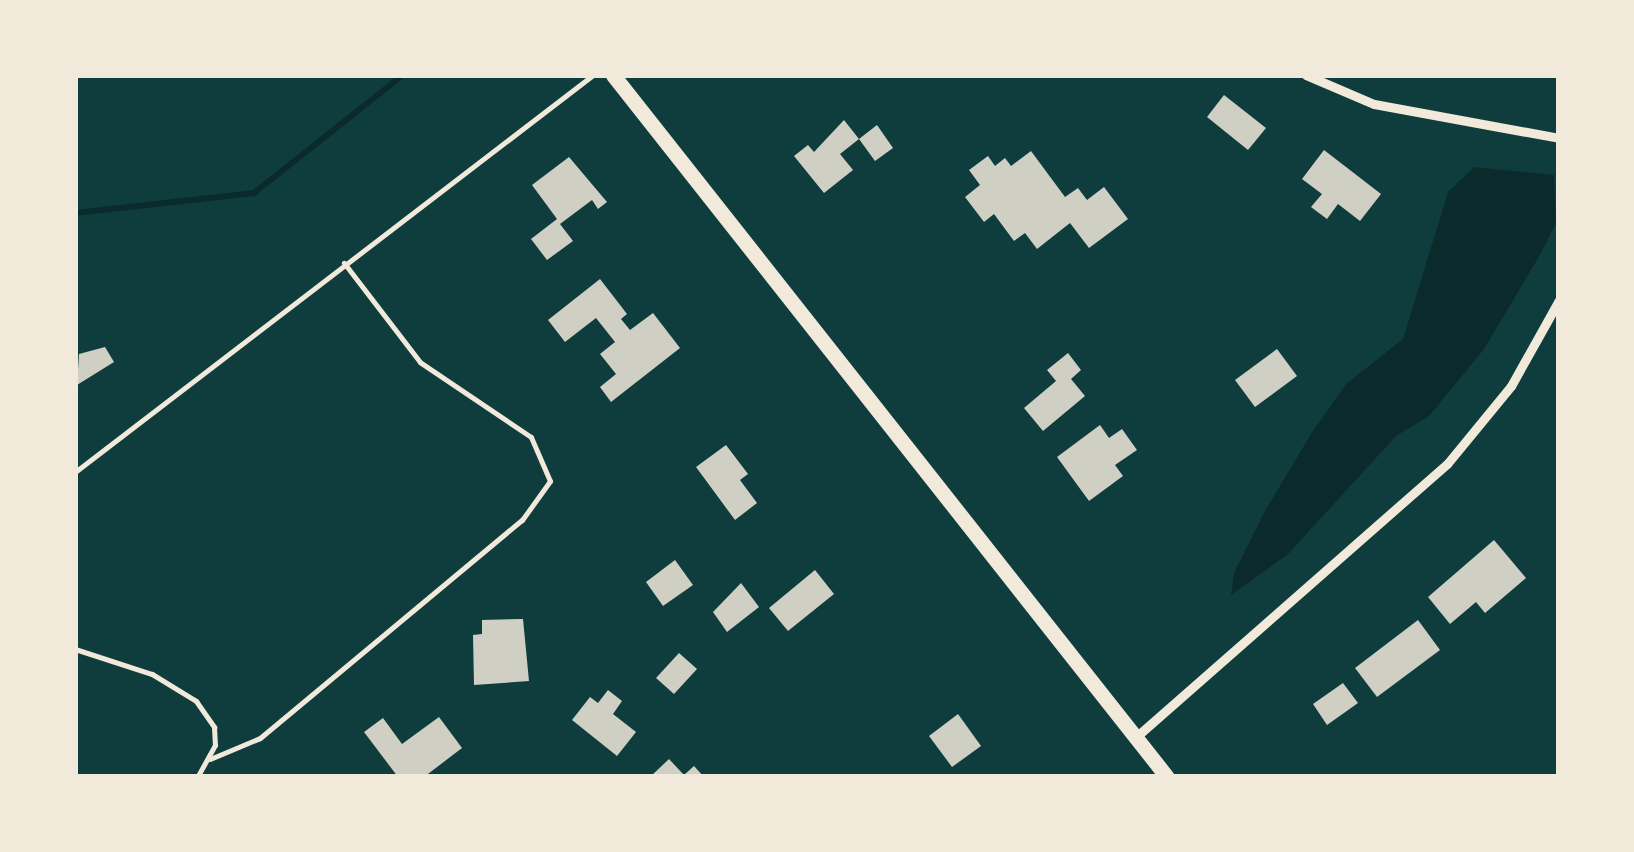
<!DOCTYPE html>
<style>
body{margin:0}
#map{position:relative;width:1634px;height:852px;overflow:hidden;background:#0f3d3e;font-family:Signika,sans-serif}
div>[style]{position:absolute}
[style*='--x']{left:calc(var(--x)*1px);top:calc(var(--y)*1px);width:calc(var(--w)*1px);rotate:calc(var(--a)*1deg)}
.water>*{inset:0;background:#0a2a2b}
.stream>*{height:6px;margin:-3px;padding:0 3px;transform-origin:3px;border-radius:3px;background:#0a2a2b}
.building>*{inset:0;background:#cfcfc3}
.service>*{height:5px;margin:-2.5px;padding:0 2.5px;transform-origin:2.5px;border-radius:2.5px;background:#f1e9da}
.minor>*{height:9px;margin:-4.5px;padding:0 4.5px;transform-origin:4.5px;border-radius:4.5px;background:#f1e9da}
.trunk>*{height:15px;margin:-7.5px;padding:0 7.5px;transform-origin:7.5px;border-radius:7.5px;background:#f1e9da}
span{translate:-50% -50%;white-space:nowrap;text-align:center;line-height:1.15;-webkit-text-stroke:8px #f1e9da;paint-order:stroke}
.frame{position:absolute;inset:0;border:78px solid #f1e9da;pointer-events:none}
</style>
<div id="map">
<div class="water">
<i style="clip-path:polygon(1474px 167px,1554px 175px,1556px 223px,1540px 255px,1484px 349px,1429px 416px,1396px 436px,1288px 554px,1231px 595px,1234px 573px,1265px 511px,1311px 434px,1346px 384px,1403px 339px,1448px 192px)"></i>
</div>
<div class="stream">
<i style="--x:75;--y:213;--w:180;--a:-6.4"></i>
<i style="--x:254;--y:193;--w:190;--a:-38.4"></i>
</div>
<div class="building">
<i style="clip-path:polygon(1224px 95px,1266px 128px,1248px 150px,1207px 117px)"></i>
<i style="clip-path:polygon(844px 120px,859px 139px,877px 125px,893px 148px,875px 161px,859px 139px,840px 154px,853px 170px,824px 193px,794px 156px,808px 145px,814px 152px)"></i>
<i style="clip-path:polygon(1324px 150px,1381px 194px,1360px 221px,1338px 204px,1327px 219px,1311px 207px,1322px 194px,1302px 179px)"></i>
<i style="clip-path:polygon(1031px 151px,1065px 197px,1078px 188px,1087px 200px,1104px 187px,1128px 219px,1089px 248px,1070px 223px,1037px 249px,1025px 233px,1014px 241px,994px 214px,984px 222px,965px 197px,980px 185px,969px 170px,988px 156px,995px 166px,1005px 158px,1011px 166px)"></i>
<i style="clip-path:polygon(569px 157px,607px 202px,598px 209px,592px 200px,560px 224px,573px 241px,547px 260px,531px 239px,557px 219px,532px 185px)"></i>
<i style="clip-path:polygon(600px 279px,627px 314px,621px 319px,630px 330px,653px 313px,680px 348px,611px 402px,600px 387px,616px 374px,600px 354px,615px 342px,596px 318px,565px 342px,548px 320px)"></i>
<i style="clip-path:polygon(105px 347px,114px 362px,77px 385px,79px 354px)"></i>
<i style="clip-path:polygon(1277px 349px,1297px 376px,1255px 407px,1235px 380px)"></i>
<i style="clip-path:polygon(1068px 353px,1081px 370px,1071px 379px,1085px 396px,1043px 431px,1024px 408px,1056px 381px,1047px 370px)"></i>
<i style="clip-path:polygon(1100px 425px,1109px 438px,1122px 429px,1137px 450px,1115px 465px,1123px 476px,1089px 501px,1057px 457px)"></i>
<i style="clip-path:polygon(726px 445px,748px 474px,740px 480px,757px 503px,735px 520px,696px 467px)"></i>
<i style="clip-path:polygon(1494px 540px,1526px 578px,1485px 613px,1476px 602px,1450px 624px,1428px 597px)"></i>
<i style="clip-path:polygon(675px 560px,693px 585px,663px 606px,646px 582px)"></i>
<i style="clip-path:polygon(815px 570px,834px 594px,788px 631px,769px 608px)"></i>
<i style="clip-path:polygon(741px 583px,759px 607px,727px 632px,713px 612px)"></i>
<i style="clip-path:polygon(523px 619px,529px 681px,474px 685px,473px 635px,482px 634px,482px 620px)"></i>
<i style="clip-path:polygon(1418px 620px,1440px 650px,1377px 697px,1355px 668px)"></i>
<i style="clip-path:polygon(679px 653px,697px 669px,674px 694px,656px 678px)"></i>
<i style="clip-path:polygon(1343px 683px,1358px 703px,1327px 725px,1313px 704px)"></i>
<i style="clip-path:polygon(608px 690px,622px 701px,613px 714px,636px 732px,617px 756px,572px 720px,590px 697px,598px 703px)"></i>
<i style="clip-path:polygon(958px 714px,981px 746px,952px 767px,929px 736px)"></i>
<i style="clip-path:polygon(439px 717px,462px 748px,424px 777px,398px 777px,364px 732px,383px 718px,402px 744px)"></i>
<i style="clip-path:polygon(669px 759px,684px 775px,694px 766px,704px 777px,650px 777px)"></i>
</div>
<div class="service">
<i style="--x:75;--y:472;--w:653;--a:-37.47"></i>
<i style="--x:75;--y:649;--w:81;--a:18"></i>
<i style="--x:152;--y:674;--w:52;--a:31.5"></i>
<i style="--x:196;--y:701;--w:32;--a:55"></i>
<i style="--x:214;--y:727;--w:18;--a:87"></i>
<i style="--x:215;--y:745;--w:37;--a:119"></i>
<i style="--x:210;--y:759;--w:54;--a:-22.8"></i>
<i style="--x:260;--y:738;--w:341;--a:-39.8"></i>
<i style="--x:522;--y:520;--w:48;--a:-54.3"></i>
<i style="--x:550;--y:481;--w:48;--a:-113.4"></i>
<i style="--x:531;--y:437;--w:134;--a:-146"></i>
<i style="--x:420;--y:362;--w:125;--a:-127.5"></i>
</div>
<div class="minor">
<i style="--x:1306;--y:75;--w:74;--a:23.1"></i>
<i style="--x:1374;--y:104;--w:188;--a:10.4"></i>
<i style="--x:1136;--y:737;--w:414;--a:-41.3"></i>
<i style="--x:1447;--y:464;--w:101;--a:-50.6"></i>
<i style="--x:1511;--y:386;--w:98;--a:-60.8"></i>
</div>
<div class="trunk">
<i style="--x:613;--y:75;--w:894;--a:51.72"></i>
</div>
<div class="frame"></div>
</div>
